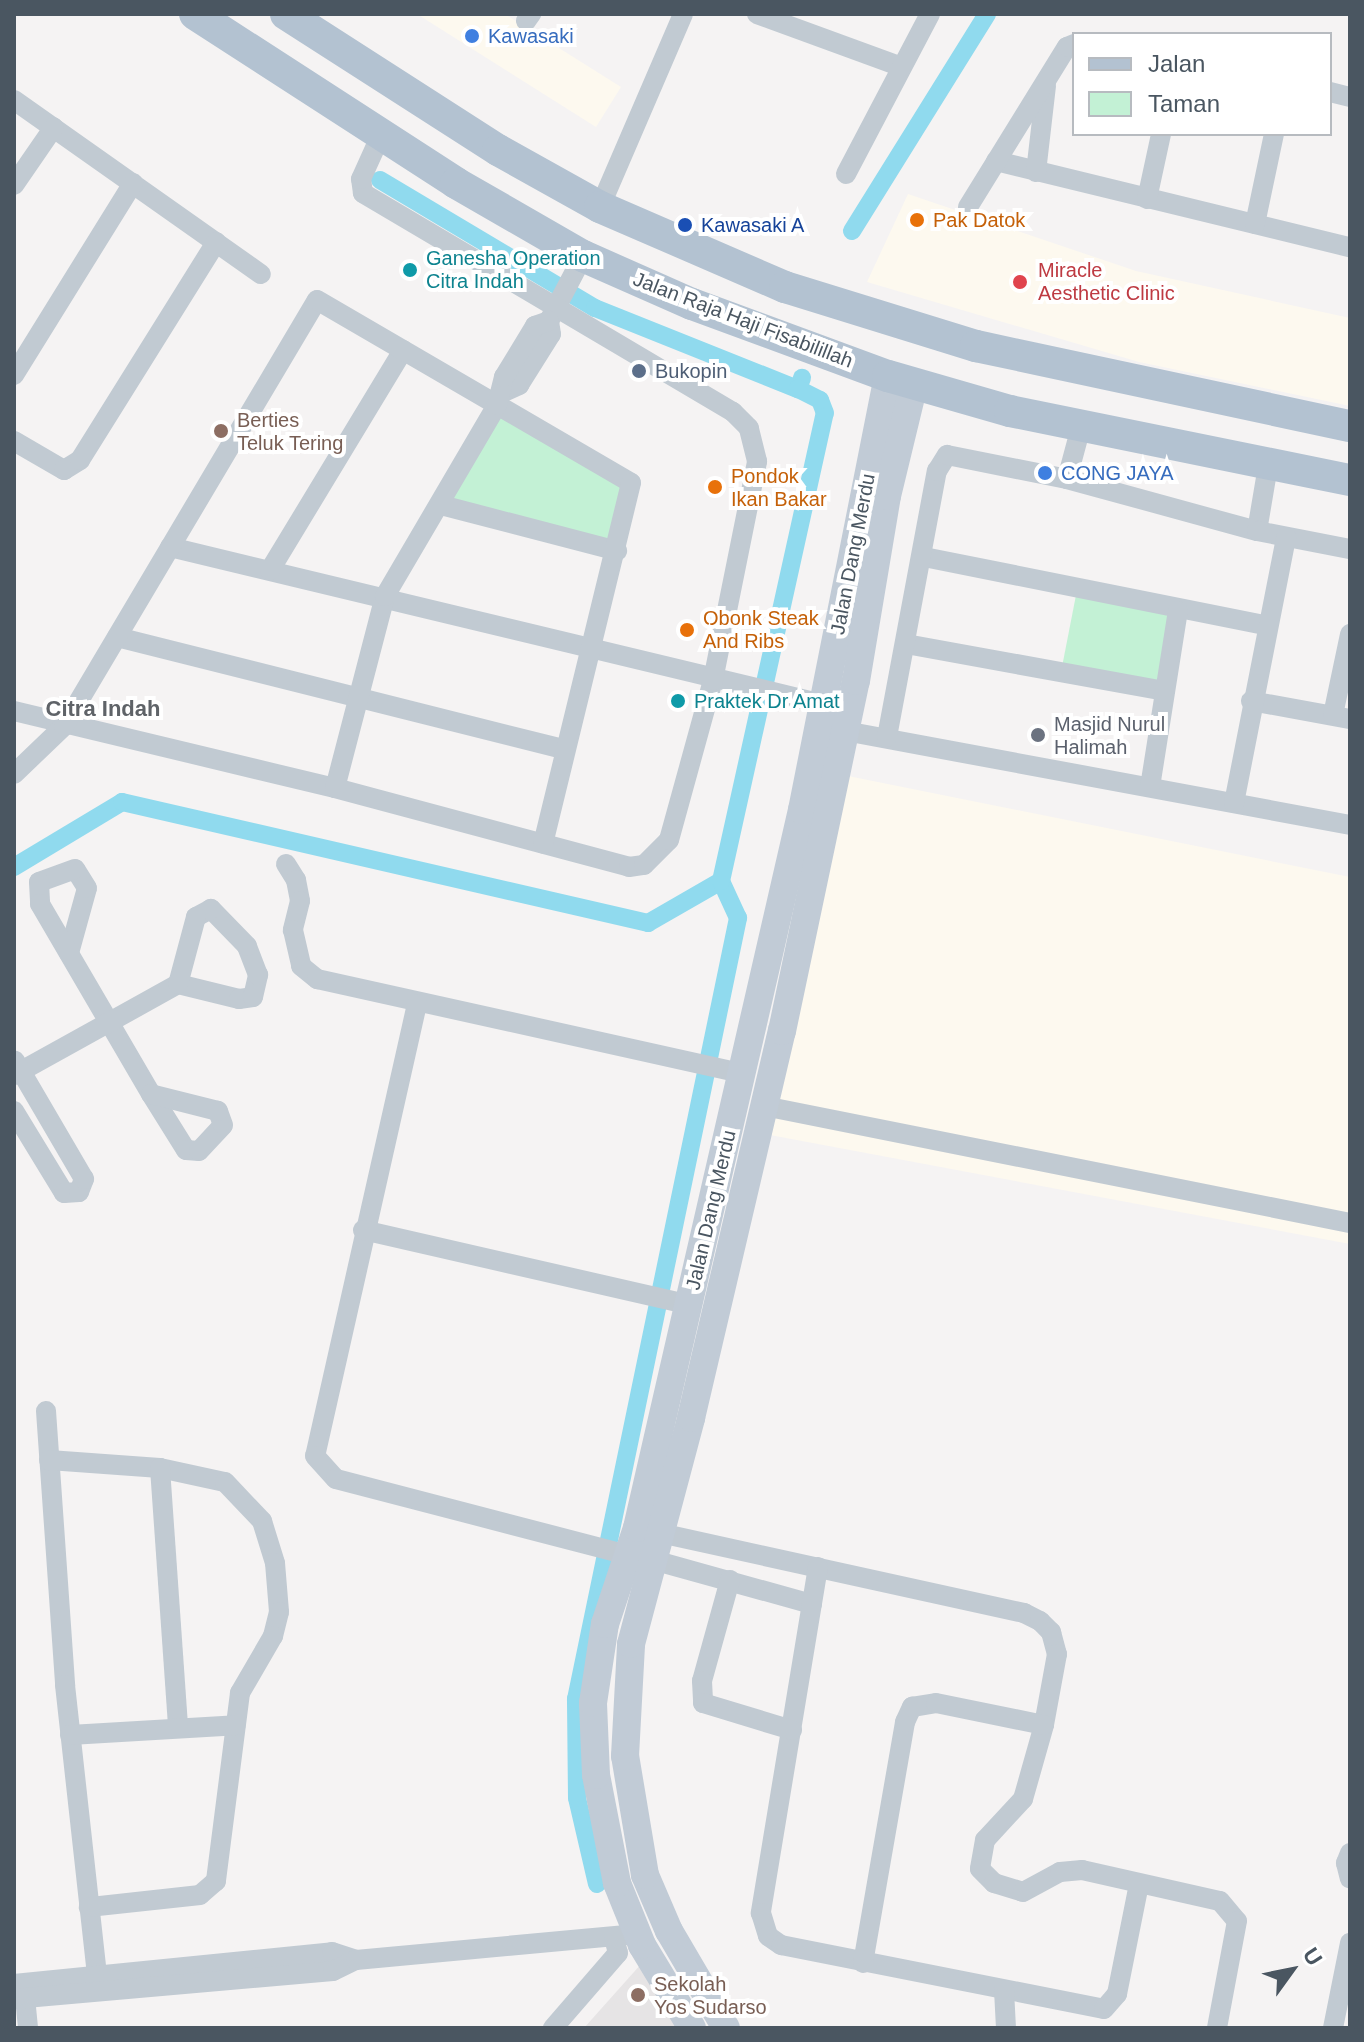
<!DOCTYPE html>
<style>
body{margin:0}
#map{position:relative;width:1364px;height:2042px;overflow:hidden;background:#f5f3f3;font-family:Helvetica,sans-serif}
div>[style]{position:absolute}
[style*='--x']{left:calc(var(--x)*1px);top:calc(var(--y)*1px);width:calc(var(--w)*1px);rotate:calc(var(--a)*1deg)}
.commercial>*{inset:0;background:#fdf9ef}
.education>*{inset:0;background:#e6e4e5}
.green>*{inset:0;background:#c3f1d5}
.canal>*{height:18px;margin:-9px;padding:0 9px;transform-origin:9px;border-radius:9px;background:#90daee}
.minor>*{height:20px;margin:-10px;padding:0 10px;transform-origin:10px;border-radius:10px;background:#c1cad2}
.secondary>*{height:28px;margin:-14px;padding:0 14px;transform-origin:14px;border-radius:14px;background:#c1cbd6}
.primary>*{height:32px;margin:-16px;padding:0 16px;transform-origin:16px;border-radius:16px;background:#b3c2d1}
.dots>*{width:22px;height:22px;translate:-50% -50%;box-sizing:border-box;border:4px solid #fff;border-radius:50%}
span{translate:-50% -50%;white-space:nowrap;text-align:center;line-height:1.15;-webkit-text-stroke:8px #fff;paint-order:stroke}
.shop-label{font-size:20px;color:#366cbe}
.left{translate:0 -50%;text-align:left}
.food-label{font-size:20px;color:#c56008}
.transit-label{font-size:20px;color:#164399}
.culture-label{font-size:20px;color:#0d838f}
.health-label{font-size:20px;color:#be3a42}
.street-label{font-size:20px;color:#4a5661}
.service-label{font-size:20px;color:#4e5e75}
.education-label{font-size:20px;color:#785e54}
.worship-label{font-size:20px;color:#5b616d}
.neighbourhood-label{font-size:22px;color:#5f6368;font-weight:700}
.frame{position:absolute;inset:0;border:16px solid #4a5661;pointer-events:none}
.legend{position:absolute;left:1072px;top:32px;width:260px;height:104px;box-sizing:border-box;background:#fff;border:2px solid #b7bbc0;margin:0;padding:10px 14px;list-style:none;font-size:24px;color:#4a5661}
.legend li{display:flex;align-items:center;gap:16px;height:40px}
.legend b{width:40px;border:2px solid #b7bbc0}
.north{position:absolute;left:1252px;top:1930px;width:80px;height:80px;-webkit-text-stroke:6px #fff;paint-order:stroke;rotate:57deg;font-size:22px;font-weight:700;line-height:32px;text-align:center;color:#4a5661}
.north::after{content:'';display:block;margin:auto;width:28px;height:36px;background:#4a5661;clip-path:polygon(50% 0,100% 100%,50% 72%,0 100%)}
</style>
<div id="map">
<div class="commercial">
<i style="clip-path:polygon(417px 14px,505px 14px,621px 87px,596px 127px)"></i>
<i style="clip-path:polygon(908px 194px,1136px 271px,1350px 318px,1350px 406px,1139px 362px,867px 282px)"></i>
<i style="clip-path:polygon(843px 775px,1350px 877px,1350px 1244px,754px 1132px)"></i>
</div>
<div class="education">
<i style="clip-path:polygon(642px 1963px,684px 2028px,584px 2028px)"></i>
</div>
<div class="green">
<i style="clip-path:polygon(496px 401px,622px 476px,616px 548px,438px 499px)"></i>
<i style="clip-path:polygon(1077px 590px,1178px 611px,1165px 691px,1061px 672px)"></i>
</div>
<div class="canal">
<i style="--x:380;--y:180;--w:250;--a:30.8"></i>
<i style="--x:595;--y:308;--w:219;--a:21.8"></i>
<i style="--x:798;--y:389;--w:12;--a:-70"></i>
<i style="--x:852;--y:231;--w:256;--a:-58.1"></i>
<i style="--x:14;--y:867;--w:126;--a:-31"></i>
<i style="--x:122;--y:802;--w:540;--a:12.95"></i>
<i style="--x:648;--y:923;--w:84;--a:-29.9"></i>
<i style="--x:597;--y:1884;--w:88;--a:-103.1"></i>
<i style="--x:577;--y:1798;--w:99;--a:-90.6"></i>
<i style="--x:576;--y:1699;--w:798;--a:-78.28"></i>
<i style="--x:738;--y:918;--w:41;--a:-114.7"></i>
<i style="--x:721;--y:881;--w:479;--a:-77.5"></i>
<i style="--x:825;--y:413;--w:14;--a:-111"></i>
<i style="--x:820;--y:400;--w:25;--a:-153"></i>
</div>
<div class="minor">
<i style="--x:757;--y:14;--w:151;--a:20.1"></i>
<i style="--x:526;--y:21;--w:9;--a:-54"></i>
<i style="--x:1330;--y:92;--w:21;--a:14"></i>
<i style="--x:14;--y:100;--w:302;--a:35.2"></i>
<i style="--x:996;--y:161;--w:364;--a:13.7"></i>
<i style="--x:1036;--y:172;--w:87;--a:-83.4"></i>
<i style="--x:846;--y:174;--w:181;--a:-62.3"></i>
<i style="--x:14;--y:185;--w:70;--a:-55.4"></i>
<i style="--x:1147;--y:199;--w:66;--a:-77.8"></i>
<i style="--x:600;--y:207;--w:210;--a:-66.7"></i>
<i style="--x:968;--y:207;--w:188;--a:-58.3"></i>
<i style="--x:1067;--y:47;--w:8;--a:-23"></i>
<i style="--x:1255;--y:224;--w:92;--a:-78.1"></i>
<i style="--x:14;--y:375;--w:226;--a:-58.2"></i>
<i style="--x:504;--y:392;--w:17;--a:-25"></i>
<i style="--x:519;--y:385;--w:60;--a:-57.9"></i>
<i style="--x:551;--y:334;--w:13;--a:-99"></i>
<i style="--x:549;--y:321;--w:73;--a:-62.4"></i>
<i style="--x:14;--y:441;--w:58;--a:30.1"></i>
<i style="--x:64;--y:470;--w:19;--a:-32"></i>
<i style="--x:80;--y:460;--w:257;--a:-58"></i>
<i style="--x:1067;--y:479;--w:58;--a:-75"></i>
<i style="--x:441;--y:505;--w:182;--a:14.6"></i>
<i style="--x:1257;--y:531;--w:66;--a:-80.4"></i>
<i style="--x:170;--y:547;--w:672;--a:13.52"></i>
<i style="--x:924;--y:557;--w:347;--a:11.3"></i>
<i style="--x:270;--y:570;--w:257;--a:-58.8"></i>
<i style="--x:117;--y:637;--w:461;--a:14.1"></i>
<i style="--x:906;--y:644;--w:263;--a:10.3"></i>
<i style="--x:1251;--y:701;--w:101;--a:10.3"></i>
<i style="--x:14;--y:711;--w:330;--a:13.5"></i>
<i style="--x:335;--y:788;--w:304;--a:15"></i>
<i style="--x:629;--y:867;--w:15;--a:-8"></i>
<i style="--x:644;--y:865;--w:35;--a:-45"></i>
<i style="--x:669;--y:840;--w:166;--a:-74.6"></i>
<i style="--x:713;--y:680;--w:223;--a:-78.6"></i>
<i style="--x:757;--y:461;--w:34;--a:-104"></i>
<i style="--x:749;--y:428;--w:23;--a:-135"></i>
<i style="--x:733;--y:412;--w:430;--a:-149.4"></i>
<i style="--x:363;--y:193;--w:14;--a:-98"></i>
<i style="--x:361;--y:179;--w:46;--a:-65.7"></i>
<i style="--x:1333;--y:715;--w:83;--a:-78.1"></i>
<i style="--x:845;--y:731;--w:514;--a:10.54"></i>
<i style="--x:887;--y:737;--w:271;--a:-79.4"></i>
<i style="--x:937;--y:471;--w:19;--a:-58"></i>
<i style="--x:947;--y:455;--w:122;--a:11.3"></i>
<i style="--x:1067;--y:479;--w:197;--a:15.3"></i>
<i style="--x:1257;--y:531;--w:95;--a:11"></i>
<i style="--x:14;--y:774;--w:69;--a:-43.8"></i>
<i style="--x:64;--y:726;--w:495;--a:-59.3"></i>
<i style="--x:317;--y:300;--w:363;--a:30.2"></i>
<i style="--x:631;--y:483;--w:371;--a:103.7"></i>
<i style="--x:1150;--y:787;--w:178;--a:-81"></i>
<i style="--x:335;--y:788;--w:198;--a:-75.4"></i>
<i style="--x:385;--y:596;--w:221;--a:-59.6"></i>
<i style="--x:497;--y:405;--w:29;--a:-76"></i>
<i style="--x:504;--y:377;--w:60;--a:-58.7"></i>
<i style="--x:535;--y:326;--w:15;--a:-20"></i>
<i style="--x:1234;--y:803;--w:271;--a:-78.9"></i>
<i style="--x:286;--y:864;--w:19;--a:58"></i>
<i style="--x:296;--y:880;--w:21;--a:79"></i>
<i style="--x:300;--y:901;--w:30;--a:104"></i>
<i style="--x:293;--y:930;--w:37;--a:77"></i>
<i style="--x:301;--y:966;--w:21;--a:39"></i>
<i style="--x:317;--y:979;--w:435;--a:12.5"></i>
<i style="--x:69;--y:953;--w:67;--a:-74.5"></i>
<i style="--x:87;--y:888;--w:22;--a:-122"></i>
<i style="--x:75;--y:869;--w:38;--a:160"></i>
<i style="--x:39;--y:882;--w:22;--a:87"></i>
<i style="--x:40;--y:904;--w:220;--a:59.7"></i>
<i style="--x:151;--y:1094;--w:66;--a:58"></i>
<i style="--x:186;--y:1150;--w:13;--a:4"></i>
<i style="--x:199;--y:1151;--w:35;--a:-47"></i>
<i style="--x:223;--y:1125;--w:15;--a:-110"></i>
<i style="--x:218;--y:1111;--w:69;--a:-165.8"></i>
<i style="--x:417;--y:1004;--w:463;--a:102.7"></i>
<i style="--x:315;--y:1456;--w:31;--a:48"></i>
<i style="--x:336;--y:1479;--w:301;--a:14.6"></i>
<i style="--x:14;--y:1075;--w:188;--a:-29"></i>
<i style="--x:178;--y:984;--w:63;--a:13.8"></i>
<i style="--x:239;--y:999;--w:14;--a:-8"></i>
<i style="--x:253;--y:997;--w:23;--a:-77"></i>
<i style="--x:258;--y:975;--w:31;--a:-111"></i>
<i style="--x:247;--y:946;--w:52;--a:-134.2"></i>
<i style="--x:211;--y:909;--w:17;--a:152"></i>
<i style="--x:196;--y:917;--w:69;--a:105"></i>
<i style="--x:764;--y:1106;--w:598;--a:11.29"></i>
<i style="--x:14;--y:1111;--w:96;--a:58.6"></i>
<i style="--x:64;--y:1193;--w:15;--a:-4"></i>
<i style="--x:79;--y:1192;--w:14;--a:-69"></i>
<i style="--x:84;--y:1179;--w:137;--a:-120.3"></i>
<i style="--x:363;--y:1230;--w:335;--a:12.9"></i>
<i style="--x:46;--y:1411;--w:275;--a:86"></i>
<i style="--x:65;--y:1685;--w:294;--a:83.7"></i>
<i style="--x:49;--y:1460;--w:111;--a:4.1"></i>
<i style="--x:160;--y:1468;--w:66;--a:12.2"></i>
<i style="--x:225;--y:1482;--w:54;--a:46.5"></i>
<i style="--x:262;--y:1521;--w:44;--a:72.8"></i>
<i style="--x:275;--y:1563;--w:49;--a:85.3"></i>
<i style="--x:279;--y:1612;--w:25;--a:104"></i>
<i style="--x:273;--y:1636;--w:66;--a:120.1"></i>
<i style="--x:240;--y:1693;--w:190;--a:97.3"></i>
<i style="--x:216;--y:1881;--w:21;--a:139"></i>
<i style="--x:200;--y:1895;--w:112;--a:173.8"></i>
<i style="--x:160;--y:1468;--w:259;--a:86"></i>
<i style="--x:660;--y:1533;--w:373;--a:12.4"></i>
<i style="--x:1024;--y:1613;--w:18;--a:27"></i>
<i style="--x:1040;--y:1621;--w:16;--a:45"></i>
<i style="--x:1051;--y:1632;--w:23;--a:75"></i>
<i style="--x:1057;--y:1654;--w:72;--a:100.4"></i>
<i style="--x:1044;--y:1725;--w:77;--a:105.8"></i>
<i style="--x:1023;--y:1799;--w:56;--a:132.8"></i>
<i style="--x:985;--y:1840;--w:29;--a:100"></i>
<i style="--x:980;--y:1869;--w:20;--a:45"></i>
<i style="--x:994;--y:1883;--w:30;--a:17"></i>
<i style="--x:1023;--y:1892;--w:42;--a:-28.4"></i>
<i style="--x:1060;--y:1872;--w:22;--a:-5"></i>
<i style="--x:1082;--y:1870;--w:141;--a:12.7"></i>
<i style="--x:1220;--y:1901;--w:26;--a:50"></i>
<i style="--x:1237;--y:1921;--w:109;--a:100.6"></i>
<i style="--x:653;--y:1560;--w:165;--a:15.5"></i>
<i style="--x:818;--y:1567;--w:351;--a:99.4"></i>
<i style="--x:761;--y:1913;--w:24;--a:73"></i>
<i style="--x:768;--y:1936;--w:16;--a:35"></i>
<i style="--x:781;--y:1945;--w:329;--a:11.2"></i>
<i style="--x:1104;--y:2009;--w:20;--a:-49"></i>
<i style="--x:1117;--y:1994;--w:112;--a:-78.7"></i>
<i style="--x:730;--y:1580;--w:105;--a:105.5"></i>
<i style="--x:702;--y:1681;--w:22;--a:87"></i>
<i style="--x:703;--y:1703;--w:93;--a:16.9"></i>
<i style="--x:70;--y:1735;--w:166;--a:-3.4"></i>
<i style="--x:1350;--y:1853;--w:11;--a:112"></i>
<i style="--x:1346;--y:1863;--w:16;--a:76"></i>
<i style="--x:863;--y:1963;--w:245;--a:-80.1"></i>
<i style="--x:905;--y:1722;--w:17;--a:-65"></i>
<i style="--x:912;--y:1707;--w:24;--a:-9"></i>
<i style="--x:936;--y:1703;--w:110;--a:11.5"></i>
<i style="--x:14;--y:1984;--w:320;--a:-5.7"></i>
<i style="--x:332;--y:1952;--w:25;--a:18"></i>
<i style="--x:24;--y:1987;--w:41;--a:84.4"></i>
<i style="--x:1004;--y:1990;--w:38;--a:87"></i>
<i style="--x:14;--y:1999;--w:320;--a:-5"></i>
<i style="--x:333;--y:1971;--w:25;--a:-26"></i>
<i style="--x:356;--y:1960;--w:282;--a:-5.3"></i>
<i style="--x:553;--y:2028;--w:99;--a:-49.1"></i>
<i style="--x:618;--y:1953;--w:16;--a:-105"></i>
<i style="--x:1333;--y:2028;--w:87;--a:-78.7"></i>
</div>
<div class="secondary">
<i style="--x:692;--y:2028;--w:97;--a:-121.1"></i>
<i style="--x:642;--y:1945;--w:67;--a:-112"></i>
<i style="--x:617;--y:1883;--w:110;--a:-101"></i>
<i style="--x:596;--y:1775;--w:72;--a:-92.4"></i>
<i style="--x:593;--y:1703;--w:80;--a:-81.4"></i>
<i style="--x:605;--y:1624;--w:101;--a:-71.6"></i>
<i style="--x:637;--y:1528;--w:737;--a:-77.06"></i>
<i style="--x:802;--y:810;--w:442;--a:-78.8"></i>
<i style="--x:726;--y:2028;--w:113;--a:-120.4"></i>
<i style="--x:669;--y:1931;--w:61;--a:-113.2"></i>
<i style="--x:645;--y:1875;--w:121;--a:-99.5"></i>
<i style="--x:625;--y:1756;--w:112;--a:-86.9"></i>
<i style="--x:631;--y:1644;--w:234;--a:-75.1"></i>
<i style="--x:691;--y:1418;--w:398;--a:-76.8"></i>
<i style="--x:782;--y:1031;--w:358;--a:-78.1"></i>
<i style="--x:856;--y:681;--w:188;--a:-80.5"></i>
<i style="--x:887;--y:496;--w:115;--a:-76.4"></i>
</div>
<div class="primary">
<i style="--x:195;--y:14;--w:311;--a:32.9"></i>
<i style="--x:456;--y:183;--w:146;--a:29.9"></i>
<i style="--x:583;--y:256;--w:119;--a:23.8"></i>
<i style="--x:692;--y:304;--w:209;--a:20.2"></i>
<i style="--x:888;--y:376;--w:127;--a:16"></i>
<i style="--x:1010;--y:411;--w:347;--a:11.5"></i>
<i style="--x:286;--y:14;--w:252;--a:32.7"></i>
<i style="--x:498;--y:150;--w:117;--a:29.2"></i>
<i style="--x:600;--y:207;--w:202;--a:23.4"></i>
<i style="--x:785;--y:287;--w:200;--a:17.2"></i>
<i style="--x:976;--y:346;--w:382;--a:12.1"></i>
</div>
<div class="dots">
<i style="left:472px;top:36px;background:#3f7fe0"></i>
<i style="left:917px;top:220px;background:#e8710a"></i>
<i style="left:685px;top:225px;background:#1a4fb4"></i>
<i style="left:410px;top:270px;background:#0f9aa8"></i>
<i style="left:1020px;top:282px;background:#e0444e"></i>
<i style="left:639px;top:371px;background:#5c6f8a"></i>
<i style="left:221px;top:431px;background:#8d6e63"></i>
<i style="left:1045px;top:473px;background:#3f7fe0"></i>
<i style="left:715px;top:487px;background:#e8710a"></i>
<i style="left:687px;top:630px;background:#e8710a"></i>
<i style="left:678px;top:701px;background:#0f9aa8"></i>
<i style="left:1038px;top:735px;background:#6b7280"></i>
<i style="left:638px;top:1995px;background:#8d6e63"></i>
</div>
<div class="shop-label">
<span class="left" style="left:488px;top:36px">Kawasaki</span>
<span class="left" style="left:1061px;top:473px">CONG JAYA</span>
</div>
<div class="food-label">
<span class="left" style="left:933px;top:220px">Pak Datok</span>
<span class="left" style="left:731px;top:488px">Pondok<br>Ikan Bakar</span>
<span class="left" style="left:703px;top:630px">Obonk Steak<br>And Ribs</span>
</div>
<div class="transit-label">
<span class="left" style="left:701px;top:225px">Kawasaki A</span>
</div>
<div class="culture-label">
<span class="left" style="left:426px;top:270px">Ganesha Operation<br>Citra Indah</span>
<span class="left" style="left:694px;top:701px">Praktek Dr Amat</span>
</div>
<div class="health-label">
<span class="left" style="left:1038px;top:282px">Miracle<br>Aesthetic Clinic</span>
</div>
<div class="street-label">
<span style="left:743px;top:320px;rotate:21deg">Jalan Raja Haji Fisabilillah</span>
<span style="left:853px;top:554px;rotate:-79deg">Jalan Dang Merdu</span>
<span style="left:711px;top:1210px;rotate:-77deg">Jalan Dang Merdu</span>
</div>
<div class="service-label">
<span class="left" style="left:655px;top:371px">Bukopin</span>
</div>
<div class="education-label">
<span class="left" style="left:237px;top:432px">Berties<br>Teluk Tering</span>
<span class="left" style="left:654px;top:1996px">Sekolah<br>Yos Sudarso</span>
</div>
<div class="worship-label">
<span class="left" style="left:1054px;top:736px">Masjid Nurul<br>Halimah</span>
</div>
<div class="neighbourhood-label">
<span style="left:103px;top:709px">Citra Indah</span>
</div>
<div class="frame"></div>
<ul class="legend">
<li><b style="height:10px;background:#b3c2d1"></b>Jalan</li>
<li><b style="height:22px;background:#c3f1d5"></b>Taman</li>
</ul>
<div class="north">U</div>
</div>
